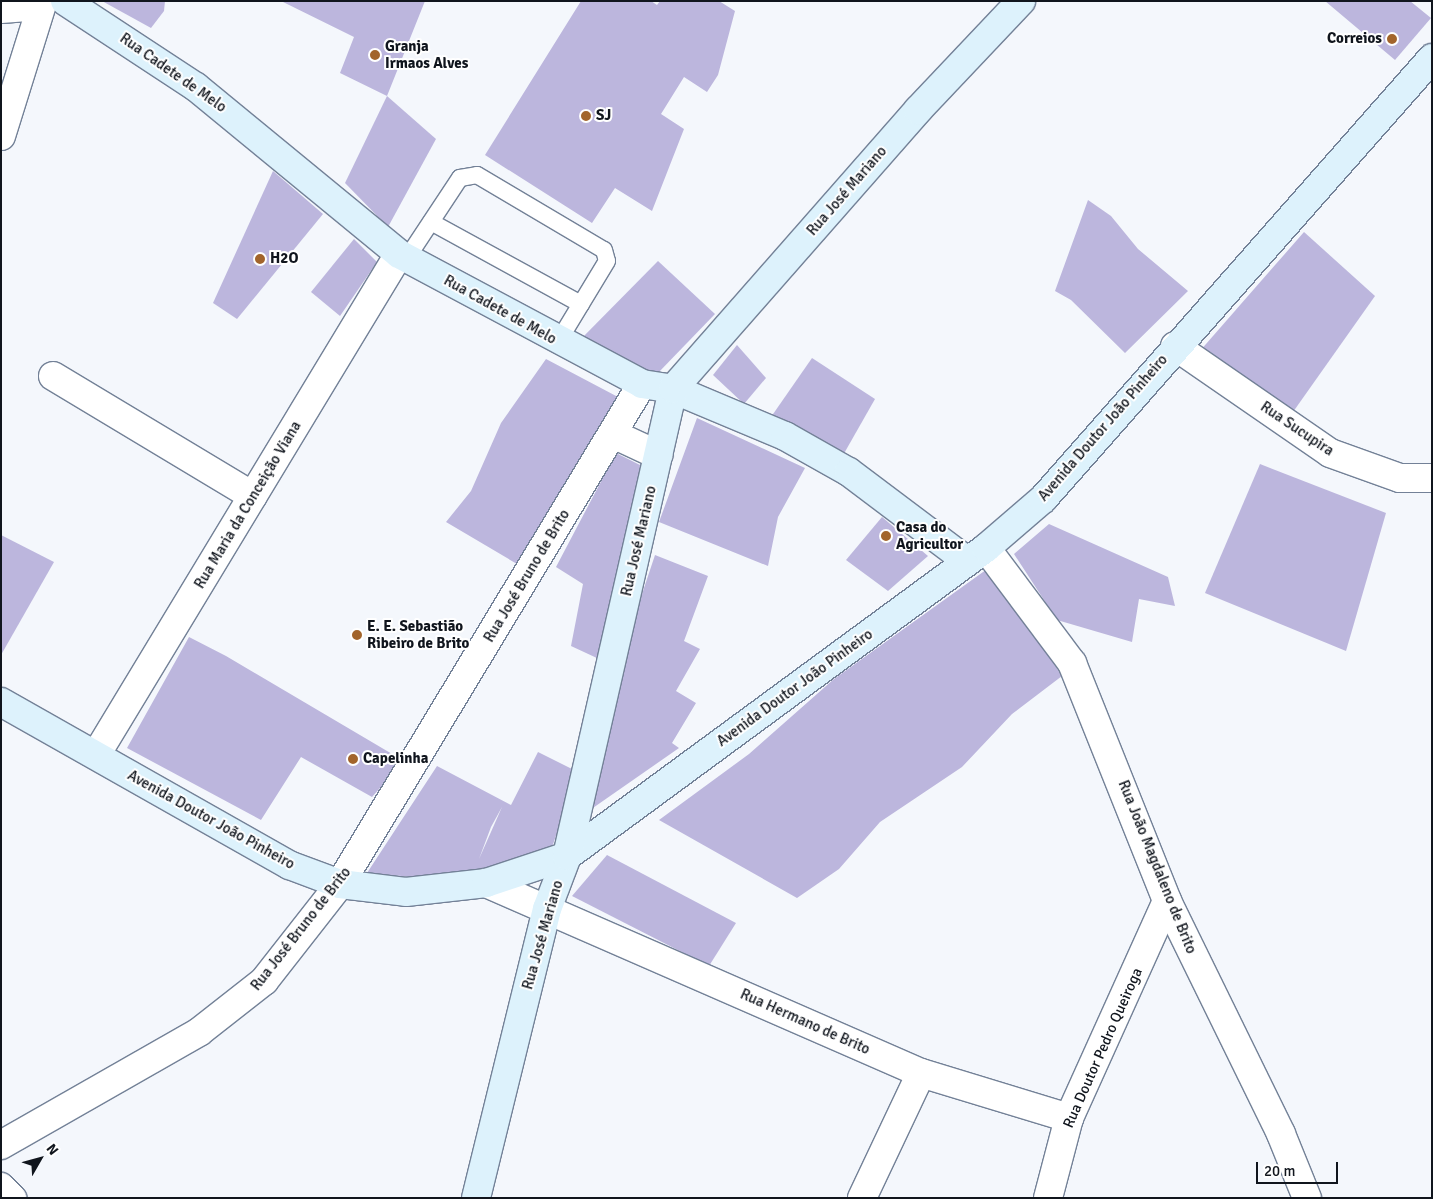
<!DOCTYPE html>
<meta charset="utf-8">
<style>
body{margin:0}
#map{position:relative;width:1433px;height:1199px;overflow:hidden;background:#f4f7fc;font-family:Signika,sans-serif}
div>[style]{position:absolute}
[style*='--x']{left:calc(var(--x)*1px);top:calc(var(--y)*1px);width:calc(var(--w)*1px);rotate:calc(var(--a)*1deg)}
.building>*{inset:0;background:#bcb6dd}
.roads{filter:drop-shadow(1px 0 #738197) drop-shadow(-1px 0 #738197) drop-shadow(0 1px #738197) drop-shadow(0 -1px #738197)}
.lane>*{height:16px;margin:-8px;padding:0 8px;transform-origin:8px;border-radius:8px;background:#fff}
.street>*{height:28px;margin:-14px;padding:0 14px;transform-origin:14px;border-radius:14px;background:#fff}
.secondary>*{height:28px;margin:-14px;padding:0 14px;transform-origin:14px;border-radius:14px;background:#ddf2fc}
.dots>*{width:14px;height:14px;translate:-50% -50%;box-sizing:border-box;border:2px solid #fff;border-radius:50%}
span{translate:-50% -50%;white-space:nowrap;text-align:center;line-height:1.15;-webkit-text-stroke:4px #fff;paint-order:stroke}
.poi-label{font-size:15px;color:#10151d;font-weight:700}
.right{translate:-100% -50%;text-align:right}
.left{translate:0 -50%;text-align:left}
.street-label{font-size:15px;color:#10151d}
.frame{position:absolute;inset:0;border:2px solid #10151d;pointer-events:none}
.north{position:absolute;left:15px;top:1134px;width:50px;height:50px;-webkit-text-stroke:4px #fff;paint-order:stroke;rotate:52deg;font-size:14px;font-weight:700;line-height:20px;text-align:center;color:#10151d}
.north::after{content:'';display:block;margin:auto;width:18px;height:22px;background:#10151d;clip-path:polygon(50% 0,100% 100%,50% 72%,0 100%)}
.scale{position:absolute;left:1256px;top:1162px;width:82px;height:22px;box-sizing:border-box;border:2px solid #10151d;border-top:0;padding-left:6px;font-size:15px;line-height:18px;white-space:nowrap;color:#10151d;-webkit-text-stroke:4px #fff;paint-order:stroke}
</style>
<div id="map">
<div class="building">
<i style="clip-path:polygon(102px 1px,165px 1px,164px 11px,151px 28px)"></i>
<i style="clip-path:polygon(281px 1px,425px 1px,387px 96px,340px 73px,354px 37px)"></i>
<i style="clip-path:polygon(581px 1px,651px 1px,657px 5px,660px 1px,719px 1px,735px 11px,718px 75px,707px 92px,684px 77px,661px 114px,684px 129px,652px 211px,615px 188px,592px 223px,485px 155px)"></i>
<i style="clip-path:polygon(1325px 1px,1410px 1px,1431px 18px,1395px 60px)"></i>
<i style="clip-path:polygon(387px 96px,436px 139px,388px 227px,345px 183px)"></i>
<i style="clip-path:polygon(273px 171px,323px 214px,237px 319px,213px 303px)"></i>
<i style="clip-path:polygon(1088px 200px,1111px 216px,1138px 249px,1188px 291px,1125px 353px,1071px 300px,1055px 291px)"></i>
<i style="clip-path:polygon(1304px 232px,1375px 296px,1293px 412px,1199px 352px)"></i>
<i style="clip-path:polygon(354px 239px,377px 262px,340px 316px,311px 292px)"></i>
<i style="clip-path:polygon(658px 261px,715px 314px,658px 373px,644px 382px,579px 341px)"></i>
<i style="clip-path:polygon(737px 345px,766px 378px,744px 404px,713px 375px)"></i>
<i style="clip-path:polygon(812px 358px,875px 399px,842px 457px,771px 417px)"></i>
<i style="clip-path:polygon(546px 359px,618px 397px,517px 564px,446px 522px,471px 491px,501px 423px)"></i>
<i style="clip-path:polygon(697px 418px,805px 468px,778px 517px,768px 566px,659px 522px)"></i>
<i style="clip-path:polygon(616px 453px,648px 469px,599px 659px,571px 646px,583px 584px,556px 567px)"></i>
<i style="clip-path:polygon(1260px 464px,1386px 513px,1346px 651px,1205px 593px)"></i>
<i style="clip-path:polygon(882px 517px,928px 556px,888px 591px,846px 560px)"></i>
<i style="clip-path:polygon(1049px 524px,1168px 577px,1175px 606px,1139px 599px,1132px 642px,1057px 620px,1014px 554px)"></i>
<i style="clip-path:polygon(1px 535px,54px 562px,1px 655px)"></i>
<i style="clip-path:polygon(655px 555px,708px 576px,684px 641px,700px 649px,676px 691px,696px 703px,672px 743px,679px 748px,590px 810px,634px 618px)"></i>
<i style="clip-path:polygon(990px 567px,1062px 676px,1012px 714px,962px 767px,880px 822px,839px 869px,797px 898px,659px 820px,749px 754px,834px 679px)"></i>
<i style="clip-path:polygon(189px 637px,226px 656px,404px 761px,372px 797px,301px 757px,261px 820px,127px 748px)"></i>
<i style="clip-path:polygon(evenodd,538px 752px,578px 772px,550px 853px,436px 879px,367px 873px,437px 766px,511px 805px,538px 752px,502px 807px,479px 859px,491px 827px,502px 807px)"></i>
<i style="clip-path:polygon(607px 855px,736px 923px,709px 966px,572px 896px)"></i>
</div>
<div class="roads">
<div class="lane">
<i style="--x:431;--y:222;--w:171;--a:28.7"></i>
<i style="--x:407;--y:258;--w:96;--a:-56.5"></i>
<i style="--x:460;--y:178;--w:17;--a:-10"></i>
<i style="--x:477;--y:175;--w:147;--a:30.6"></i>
<i style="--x:604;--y:250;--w:11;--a:75"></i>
<i style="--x:607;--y:261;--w:95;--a:121.2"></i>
</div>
<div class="street">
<i style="--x:1;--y:9;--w:40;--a:-4.3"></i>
<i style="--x:1;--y:136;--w:141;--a:-72.7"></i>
<i style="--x:1175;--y:346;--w:188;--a:34.6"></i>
<i style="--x:1330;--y:453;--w:74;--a:19.7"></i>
<i style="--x:1400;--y:478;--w:32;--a:0"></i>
<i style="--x:53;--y:376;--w:233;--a:31"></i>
<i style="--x:613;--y:434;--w:50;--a:25"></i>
<i style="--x:986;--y:548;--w:144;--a:53.2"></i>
<i style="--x:1072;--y:663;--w:256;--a:68.2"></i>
<i style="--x:1167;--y:901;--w:259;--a:63.9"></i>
<i style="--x:1281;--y:1134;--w:69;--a:67.9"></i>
<i style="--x:96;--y:755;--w:585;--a:-58.83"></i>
<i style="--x:486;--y:883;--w:475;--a:23.6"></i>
<i style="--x:921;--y:1073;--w:155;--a:16.9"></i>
<i style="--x:1;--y:1145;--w:228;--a:-29.7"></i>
<i style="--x:199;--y:1032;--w:83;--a:-38.1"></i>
<i style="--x:264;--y:981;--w:123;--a:-51.9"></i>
<i style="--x:340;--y:884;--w:584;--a:-58.87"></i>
<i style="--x:1;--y:1187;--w:16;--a:45"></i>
<i style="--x:862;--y:1198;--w:138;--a:-64.7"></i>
<i style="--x:1048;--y:1198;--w:83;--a:-75.3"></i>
<i style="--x:1069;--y:1118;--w:238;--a:-65.7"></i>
</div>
<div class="secondary">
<i style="--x:65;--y:1;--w:157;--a:33.3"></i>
<i style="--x:196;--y:87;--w:263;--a:39.4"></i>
<i style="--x:399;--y:254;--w:276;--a:28.1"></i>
<i style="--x:642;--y:384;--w:31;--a:9"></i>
<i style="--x:673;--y:389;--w:121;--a:22.8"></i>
<i style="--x:785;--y:436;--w:73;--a:29.4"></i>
<i style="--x:849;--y:472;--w:148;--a:37"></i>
<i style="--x:1;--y:702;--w:331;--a:29.5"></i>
<i style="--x:289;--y:865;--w:54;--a:20.4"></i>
<i style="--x:340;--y:884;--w:66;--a:6.9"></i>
<i style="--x:406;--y:892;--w:81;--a:-6.4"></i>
<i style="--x:486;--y:883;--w:85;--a:-18.4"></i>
<i style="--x:567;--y:856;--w:520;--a:-36.32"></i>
<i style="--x:986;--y:548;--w:75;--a:-40.7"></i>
<i style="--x:1043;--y:499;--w:588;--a:-48.58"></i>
<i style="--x:476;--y:1198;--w:298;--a:-76.2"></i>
<i style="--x:547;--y:909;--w:57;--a:-69.3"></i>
<i style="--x:567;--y:856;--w:479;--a:-77.2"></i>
<i style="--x:673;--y:389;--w:371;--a:-48.7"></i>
<i style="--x:918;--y:110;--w:150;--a:-46.6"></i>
</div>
</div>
<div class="dots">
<i style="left:1392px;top:39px;background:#a2642b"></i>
<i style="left:375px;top:55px;background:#a2642b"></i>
<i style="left:586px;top:116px;background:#a2642b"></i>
<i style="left:260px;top:259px;background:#a2642b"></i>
<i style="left:886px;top:536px;background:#a2642b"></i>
<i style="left:357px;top:635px;background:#a2642b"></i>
<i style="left:353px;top:759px;background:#a2642b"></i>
</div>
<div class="poi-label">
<span class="right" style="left:1382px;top:39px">Correios</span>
<span class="left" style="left:385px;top:55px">Granja<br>Irmaos Alves</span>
<span class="left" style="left:596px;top:116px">SJ</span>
<span class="left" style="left:270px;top:259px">H2O</span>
<span class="left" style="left:896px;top:536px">Casa do<br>Agricultor</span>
<span class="left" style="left:367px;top:635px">E. E. Sebastião<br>Ribeiro de Brito</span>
<span class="left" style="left:363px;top:759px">Capelinha</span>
</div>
<div class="street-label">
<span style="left:173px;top:73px;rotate:35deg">Rua Cadete de Melo</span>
<span style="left:847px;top:191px;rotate:-49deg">Rua José Mariano</span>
<span style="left:500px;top:310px;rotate:29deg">Rua Cadete de Melo</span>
<span style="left:1103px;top:428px;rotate:-49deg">Avenida Doutor João Pinheiro</span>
<span style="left:1297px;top:429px;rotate:34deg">Rua Sucupira</span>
<span style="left:248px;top:505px;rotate:-59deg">Rua Maria da Conceição Viana</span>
<span style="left:639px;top:541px;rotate:-77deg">Rua José Mariano</span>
<span style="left:527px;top:576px;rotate:-59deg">Rua José Bruno de Brito</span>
<span style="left:795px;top:688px;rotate:-36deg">Avenida Doutor João Pinheiro</span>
<span style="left:211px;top:820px;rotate:29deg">Avenida Doutor João Pinheiro</span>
<span style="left:1157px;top:867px;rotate:68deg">Rua João Magdaleno de Brito</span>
<span style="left:301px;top:929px;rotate:-52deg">Rua José Bruno de Brito</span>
<span style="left:543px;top:935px;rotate:-74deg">Rua José Mariano</span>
<span style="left:805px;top:1022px;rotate:24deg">Rua Hermano de Brito</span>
<span style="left:1103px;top:1048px;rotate:-66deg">Rua Doutor Pedro Queiroga</span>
</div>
<div class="frame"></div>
<div class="north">N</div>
<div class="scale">20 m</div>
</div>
